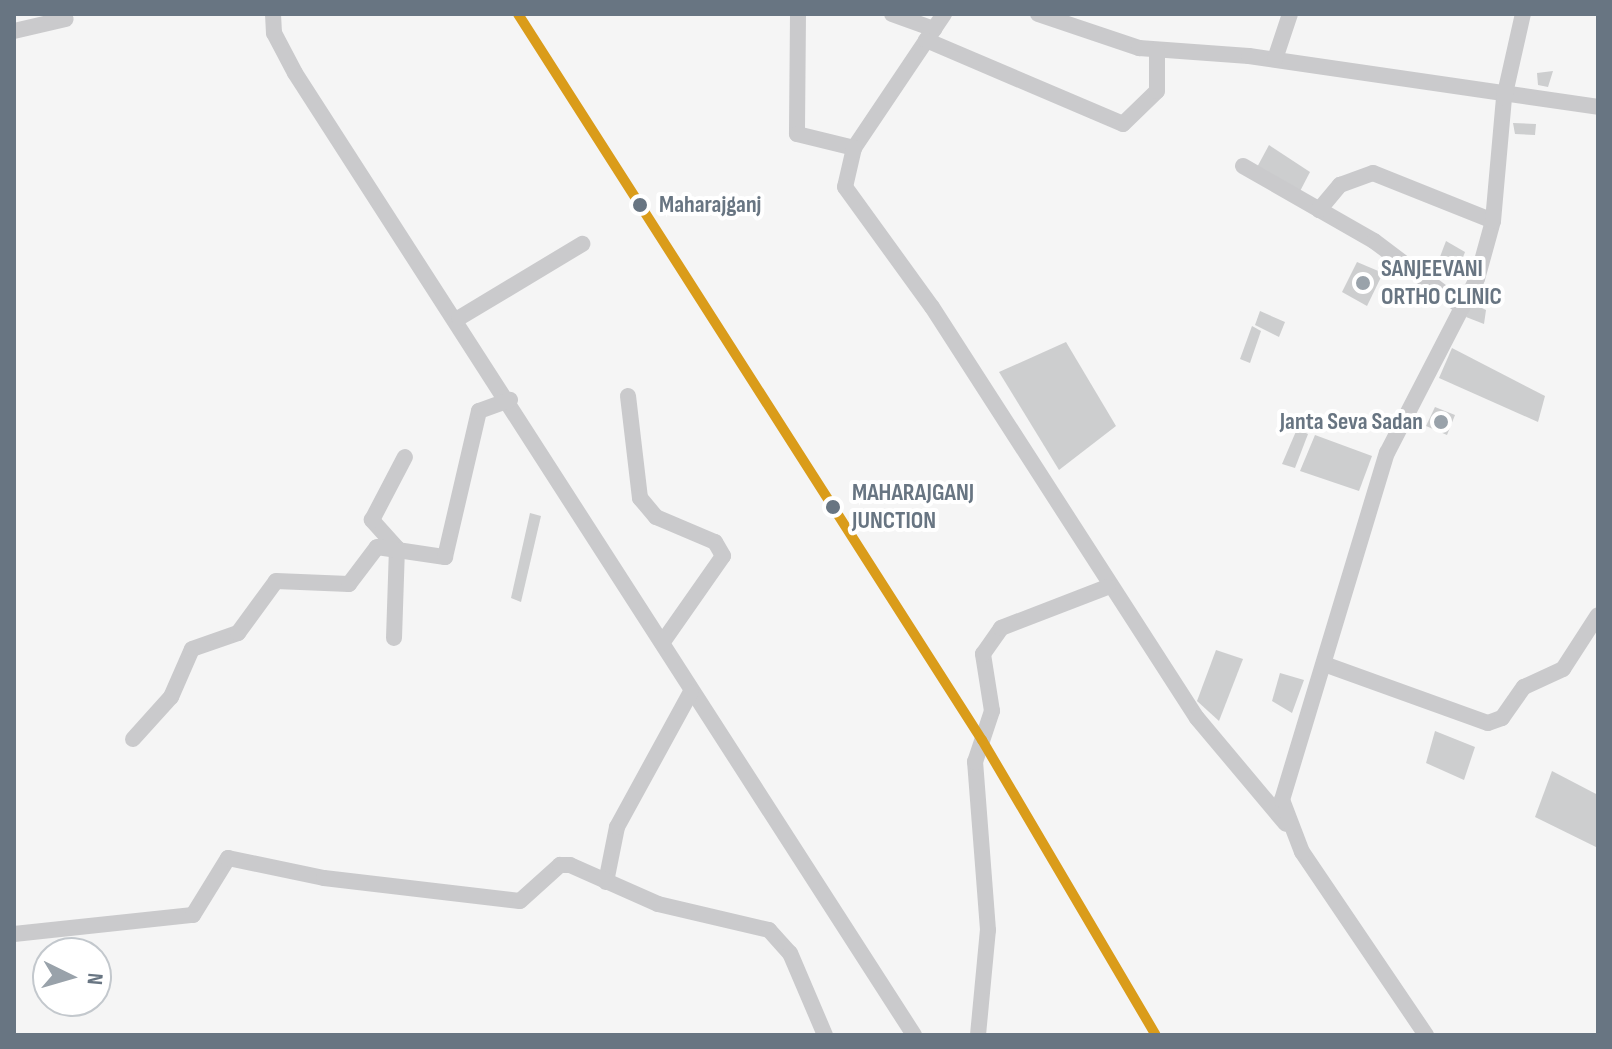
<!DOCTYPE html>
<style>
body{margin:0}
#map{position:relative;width:1612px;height:1049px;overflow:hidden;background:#f5f5f5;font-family:"Sofia Sans Condensed",sans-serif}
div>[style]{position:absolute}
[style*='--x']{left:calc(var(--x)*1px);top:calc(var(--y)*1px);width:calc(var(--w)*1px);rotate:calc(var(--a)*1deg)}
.building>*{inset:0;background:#cdcecf}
.minor>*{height:16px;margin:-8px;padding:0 8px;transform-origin:8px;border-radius:8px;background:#cacacc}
.rail-1>*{height:10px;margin:-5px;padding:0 5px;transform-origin:5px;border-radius:5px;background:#da9c1a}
.dots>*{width:22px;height:22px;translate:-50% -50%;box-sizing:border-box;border:4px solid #fff;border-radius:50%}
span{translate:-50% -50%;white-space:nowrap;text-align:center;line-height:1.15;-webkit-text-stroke:8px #fff;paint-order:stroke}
.stop-label{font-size:24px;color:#687582;font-weight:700}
.left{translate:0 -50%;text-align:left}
.poi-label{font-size:24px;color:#687582;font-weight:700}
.right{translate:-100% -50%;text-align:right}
.frame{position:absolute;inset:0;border:16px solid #687582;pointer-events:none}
.north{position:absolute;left:32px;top:937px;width:80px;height:80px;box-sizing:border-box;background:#fff;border:2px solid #c3c8cd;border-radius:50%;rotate:95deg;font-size:22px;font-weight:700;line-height:32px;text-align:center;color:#687582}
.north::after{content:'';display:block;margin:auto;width:28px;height:36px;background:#99a2aa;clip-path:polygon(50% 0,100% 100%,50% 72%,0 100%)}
</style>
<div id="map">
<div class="building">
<i style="clip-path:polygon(1553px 71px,1548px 87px,1538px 85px,1537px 73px)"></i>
<i style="clip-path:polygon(1513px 123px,1536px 124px,1535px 135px,1515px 134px)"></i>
<i style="clip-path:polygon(1269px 145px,1310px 172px,1297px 197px,1255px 171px)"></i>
<i style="clip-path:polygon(1446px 241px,1465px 252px,1458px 270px,1438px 262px)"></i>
<i style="clip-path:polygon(1357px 262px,1383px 273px,1367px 306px,1342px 292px)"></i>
<i style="clip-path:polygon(1472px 303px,1486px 310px,1484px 324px,1466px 317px)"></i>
<i style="clip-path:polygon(1260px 311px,1285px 322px,1279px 337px,1255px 325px)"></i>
<i style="clip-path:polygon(1252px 326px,1261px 331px,1250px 363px,1240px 359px)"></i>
<i style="clip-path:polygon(1066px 342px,1116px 426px,1059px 470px,999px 372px)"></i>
<i style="clip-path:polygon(1452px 348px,1545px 396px,1538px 422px,1439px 378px)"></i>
<i style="clip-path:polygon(1435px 407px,1455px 415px,1447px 435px,1426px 426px)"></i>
<i style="clip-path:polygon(1297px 429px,1308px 434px,1295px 468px,1282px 464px)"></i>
<i style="clip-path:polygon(1315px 435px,1372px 456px,1359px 491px,1300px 471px)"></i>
<i style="clip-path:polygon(530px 513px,541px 516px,521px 602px,511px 598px)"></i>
<i style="clip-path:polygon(1216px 650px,1243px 659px,1219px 721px,1197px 701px)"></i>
<i style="clip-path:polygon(1280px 673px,1304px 680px,1292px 713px,1272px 701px)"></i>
<i style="clip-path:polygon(1435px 731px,1475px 747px,1464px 780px,1426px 763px)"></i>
<i style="clip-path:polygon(1552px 771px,1598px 795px,1598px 848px,1535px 817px)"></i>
</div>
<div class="minor">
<i style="--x:273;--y:14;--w:19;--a:87"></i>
<i style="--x:274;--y:33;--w:45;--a:62.3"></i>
<i style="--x:295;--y:73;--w:1144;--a:57.24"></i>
<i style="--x:798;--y:14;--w:120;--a:90.5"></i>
<i style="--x:797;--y:134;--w:59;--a:13.8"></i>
<i style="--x:892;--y:14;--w:45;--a:19.7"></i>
<i style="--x:944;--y:14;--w:161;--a:123.9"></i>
<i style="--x:854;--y:148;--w:40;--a:103"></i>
<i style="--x:845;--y:187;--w:148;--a:54.1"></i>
<i style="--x:932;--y:307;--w:489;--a:57.2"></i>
<i style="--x:1197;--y:718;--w:138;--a:50"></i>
<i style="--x:1038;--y:14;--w:107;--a:18.6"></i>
<i style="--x:1139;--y:48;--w:110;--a:4.2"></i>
<i style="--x:1249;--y:56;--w:353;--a:8.3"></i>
<i style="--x:14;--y:31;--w:53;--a:-13"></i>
<i style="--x:926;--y:40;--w:214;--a:23.1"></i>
<i style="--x:1123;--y:124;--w:47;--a:-44.1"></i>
<i style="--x:1157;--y:91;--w:41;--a:-90"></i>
<i style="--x:1275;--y:59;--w:47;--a:-71.6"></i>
<i style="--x:1243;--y:166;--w:151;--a:29.8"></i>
<i style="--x:1374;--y:241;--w:110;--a:36.9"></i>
<i style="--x:1319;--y:210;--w:33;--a:-50"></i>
<i style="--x:1340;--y:185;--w:35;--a:-20"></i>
<i style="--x:1373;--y:173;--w:129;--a:21.8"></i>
<i style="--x:459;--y:318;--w:144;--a:-31"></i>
<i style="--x:628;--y:396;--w:103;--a:83.3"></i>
<i style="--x:640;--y:498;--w:25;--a:50"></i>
<i style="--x:656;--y:517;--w:64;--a:23"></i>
<i style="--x:715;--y:542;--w:16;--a:60"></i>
<i style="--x:723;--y:556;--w:106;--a:125"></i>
<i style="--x:394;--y:638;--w:90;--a:-88.1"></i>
<i style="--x:397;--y:548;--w:38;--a:-132"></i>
<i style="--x:372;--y:520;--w:71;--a:-62.4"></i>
<i style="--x:1324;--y:664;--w:174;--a:19.8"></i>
<i style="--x:1488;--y:723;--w:15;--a:-20"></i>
<i style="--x:1502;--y:718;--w:38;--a:-55"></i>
<i style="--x:1524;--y:687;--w:43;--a:-24.8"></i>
<i style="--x:1563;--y:669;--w:64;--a:-57.1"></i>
<i style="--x:133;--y:739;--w:57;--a:-47.9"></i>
<i style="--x:171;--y:697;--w:52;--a:-66.4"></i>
<i style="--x:192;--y:649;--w:49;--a:-19.2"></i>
<i style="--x:238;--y:633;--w:64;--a:-53.8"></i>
<i style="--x:276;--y:581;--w:73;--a:2.4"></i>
<i style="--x:349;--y:584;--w:46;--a:-52.9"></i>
<i style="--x:377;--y:547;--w:69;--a:8.4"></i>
<i style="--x:445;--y:557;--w:150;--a:-76.9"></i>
<i style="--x:479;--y:411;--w:33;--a:-20"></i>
<i style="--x:606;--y:882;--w:56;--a:-78.7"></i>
<i style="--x:617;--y:827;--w:154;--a:-61.3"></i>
<i style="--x:14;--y:934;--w:180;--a:-6.1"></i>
<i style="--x:193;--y:915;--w:67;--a:-58.4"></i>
<i style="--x:228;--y:858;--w:98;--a:11.8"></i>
<i style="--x:324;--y:878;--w:197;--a:6.7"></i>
<i style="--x:520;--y:901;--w:54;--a:-42"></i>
<i style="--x:560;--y:865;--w:10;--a:0"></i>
<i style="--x:570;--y:865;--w:96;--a:23.9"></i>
<i style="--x:658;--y:904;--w:114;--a:13.2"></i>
<i style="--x:769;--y:930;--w:31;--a:48"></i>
<i style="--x:790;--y:953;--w:89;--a:66.9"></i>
<i style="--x:978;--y:1035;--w:105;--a:-84.6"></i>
<i style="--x:988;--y:930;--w:169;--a:-94.4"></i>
<i style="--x:975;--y:762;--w:54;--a:-71.6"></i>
<i style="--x:992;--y:711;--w:58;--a:-99"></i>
<i style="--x:983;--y:654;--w:32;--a:-55"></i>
<i style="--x:1001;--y:628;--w:114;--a:-21.1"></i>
<i style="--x:1426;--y:1035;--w:221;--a:-124.1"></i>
<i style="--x:1302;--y:852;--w:56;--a:-111"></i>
<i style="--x:1282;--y:800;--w:363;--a:-73.2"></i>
<i style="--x:1387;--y:453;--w:196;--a:-62.7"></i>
<i style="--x:1477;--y:279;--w:60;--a:-74.6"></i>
<i style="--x:1493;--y:221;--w:123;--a:-84.9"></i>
<i style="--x:1504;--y:98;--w:86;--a:-77.3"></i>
</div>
<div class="rail-1">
<i style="--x:518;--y:14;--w:862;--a:57.42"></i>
<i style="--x:982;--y:740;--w:342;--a:59.5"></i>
</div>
<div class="dots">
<i style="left:640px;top:205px;background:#687582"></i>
<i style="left:1363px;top:283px;background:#99a2aa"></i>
<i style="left:1441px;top:422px;background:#99a2aa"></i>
<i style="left:833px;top:507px;background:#687582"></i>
</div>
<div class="stop-label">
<span class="left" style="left:659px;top:205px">Maharajganj</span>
<span class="left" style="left:852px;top:507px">MAHARAJGANJ<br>JUNCTION</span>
</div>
<div class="poi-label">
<span class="left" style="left:1381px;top:283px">SANJEEVANI<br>ORTHO CLINIC</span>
<span class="right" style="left:1423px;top:422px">Janta Seva Sadan</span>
</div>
<div class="frame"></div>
<div class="north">N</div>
</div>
